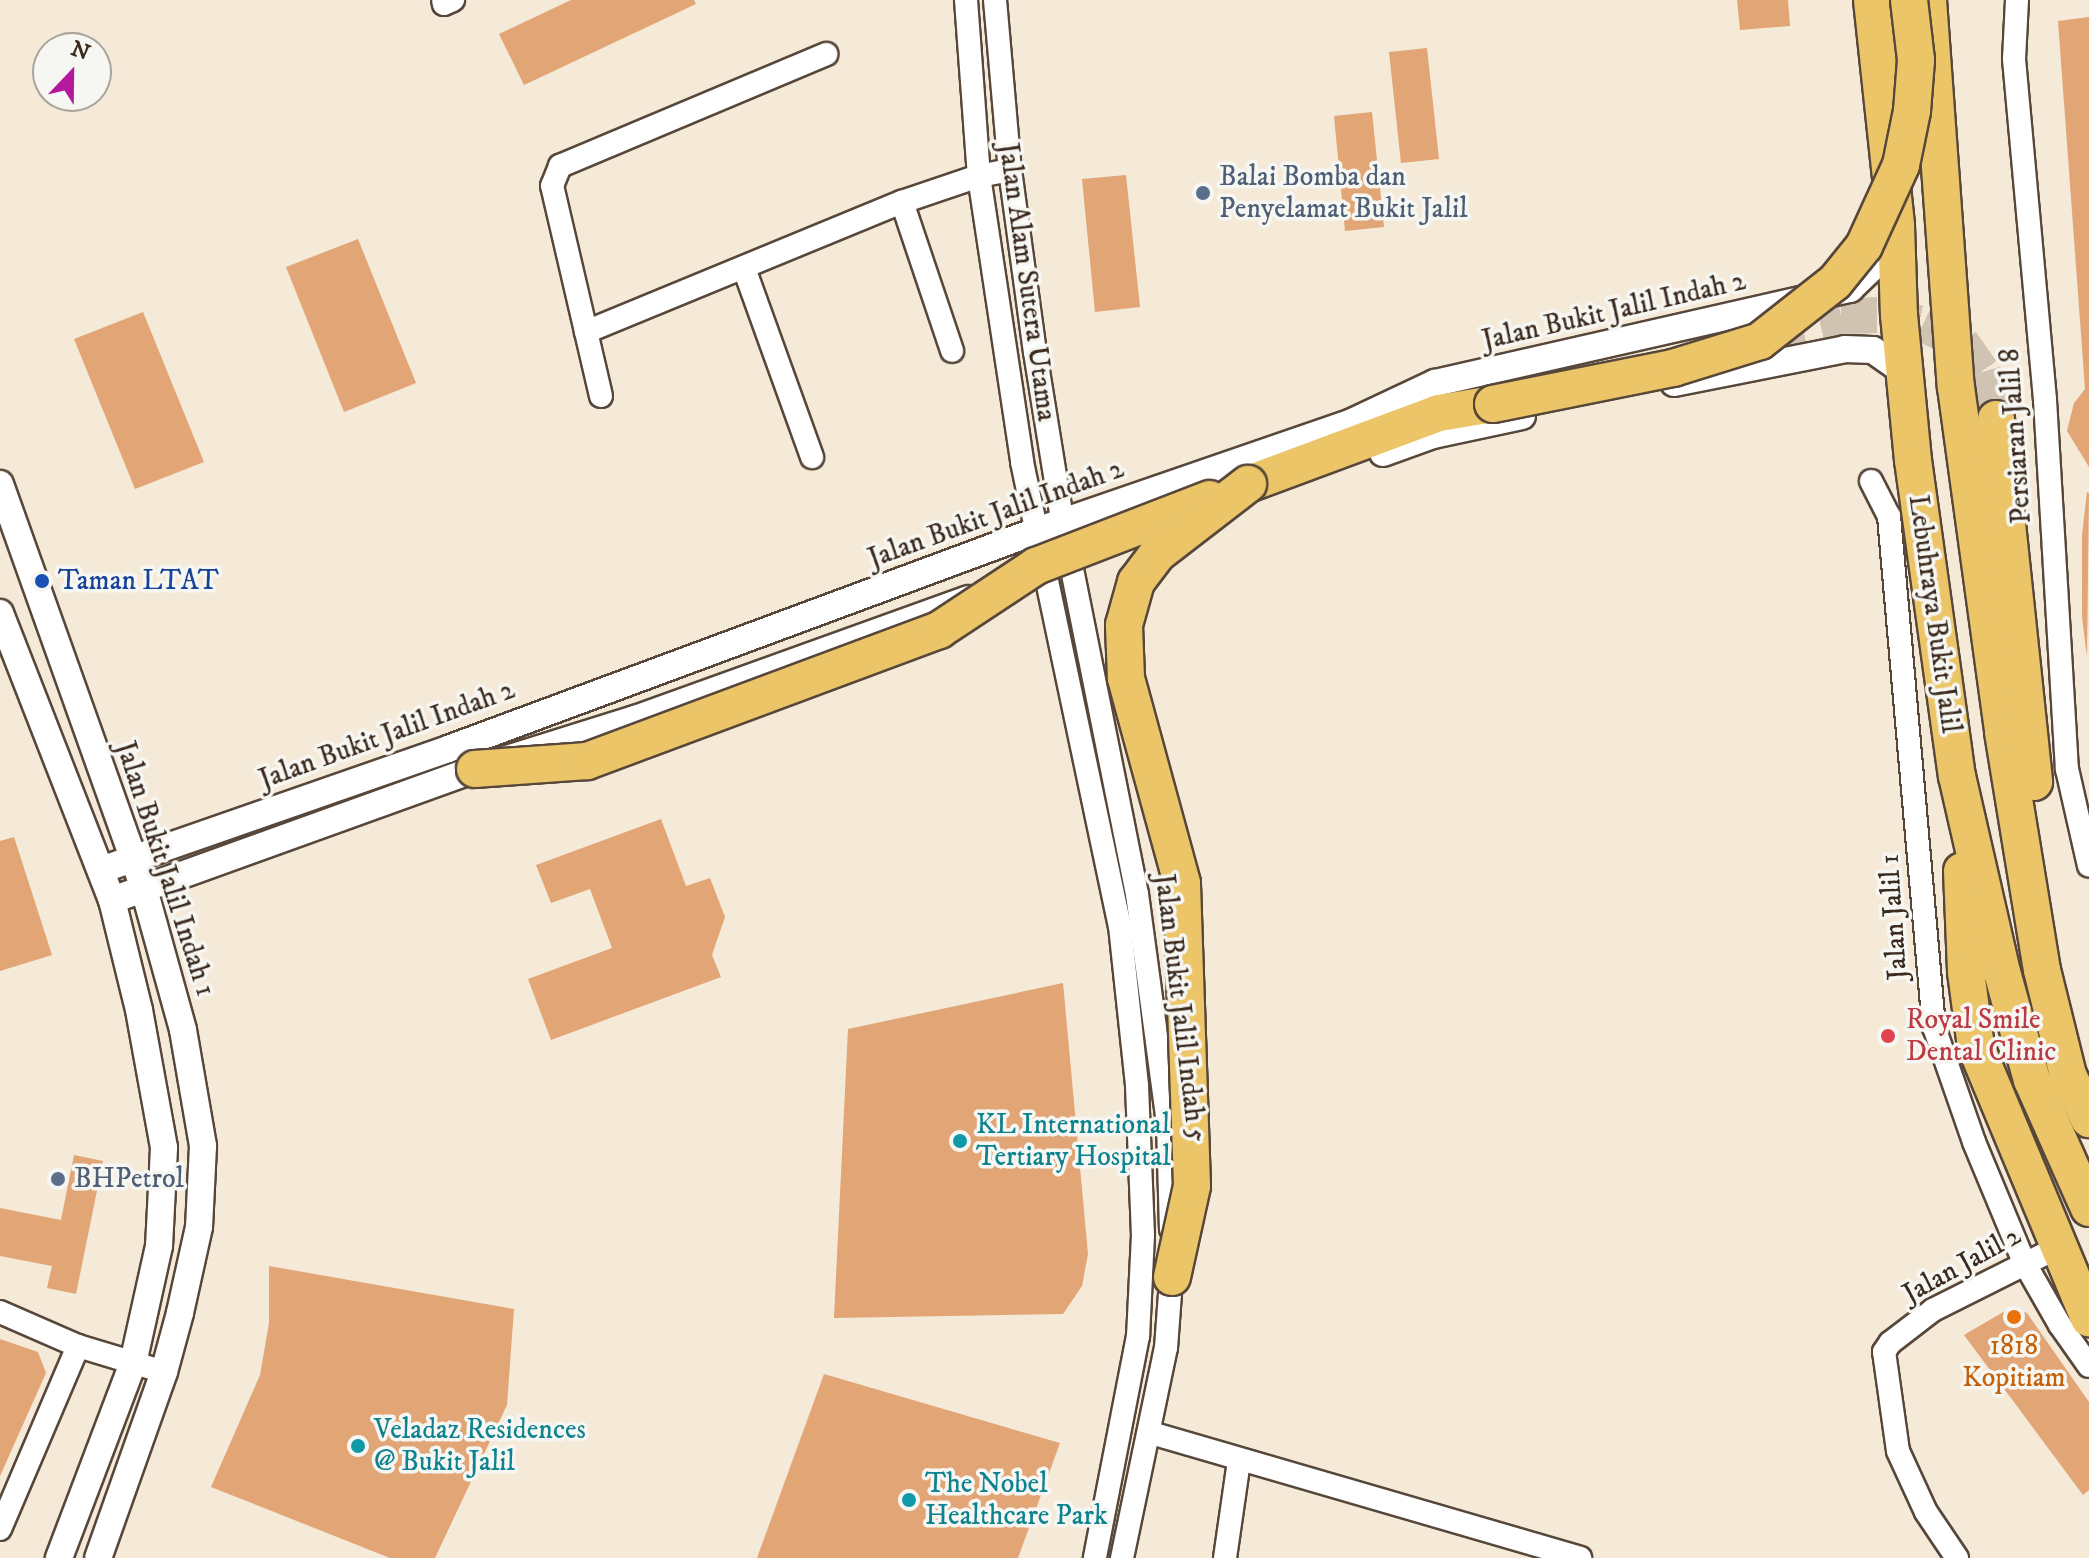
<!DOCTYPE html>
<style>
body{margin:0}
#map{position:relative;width:2089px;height:1558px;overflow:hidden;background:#f5e9d7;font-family:"IM FELL DW Pica",serif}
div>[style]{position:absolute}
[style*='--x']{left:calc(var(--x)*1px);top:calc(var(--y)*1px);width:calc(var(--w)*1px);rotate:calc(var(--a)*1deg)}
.building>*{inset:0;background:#e1a576}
.trunk-tunnel>*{height:36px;margin-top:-18px;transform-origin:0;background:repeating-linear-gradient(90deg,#d0c3b2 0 36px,transparent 0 54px)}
.roads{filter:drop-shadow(2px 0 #57473a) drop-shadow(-2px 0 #57473a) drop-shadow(0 2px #57473a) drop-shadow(0 -2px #57473a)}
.minor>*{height:22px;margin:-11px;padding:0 11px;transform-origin:11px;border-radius:11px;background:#fff}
.tertiary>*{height:26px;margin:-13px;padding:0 13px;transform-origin:13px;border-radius:13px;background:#fff}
.trunk>*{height:36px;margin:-18px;padding:0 18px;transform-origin:18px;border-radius:18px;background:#ecc569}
.bridges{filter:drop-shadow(2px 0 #57473a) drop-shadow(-2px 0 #57473a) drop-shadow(0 2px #57473a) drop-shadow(0 -2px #57473a)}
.trunk-bridge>*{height:36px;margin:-18px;padding:0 18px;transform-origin:18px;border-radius:18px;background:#ecc569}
.dots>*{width:22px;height:22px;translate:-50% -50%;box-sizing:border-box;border:4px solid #f6f6f2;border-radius:50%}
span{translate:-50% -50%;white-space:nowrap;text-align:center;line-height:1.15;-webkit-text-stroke:7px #f6f6f2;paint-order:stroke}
.service-label{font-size:28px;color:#4e5e75}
.left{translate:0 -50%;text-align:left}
.street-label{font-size:28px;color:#3b2a1e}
.transit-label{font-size:28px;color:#164399}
.health-label{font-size:28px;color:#be3a42}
.culture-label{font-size:28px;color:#0d838f}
.food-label{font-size:28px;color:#c56008}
.north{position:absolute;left:32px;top:32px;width:80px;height:80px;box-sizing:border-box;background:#f6f6f2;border:2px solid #aba49d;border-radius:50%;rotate:22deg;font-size:22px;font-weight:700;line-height:32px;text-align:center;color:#3b2a1e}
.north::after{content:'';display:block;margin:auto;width:28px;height:36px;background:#b5179e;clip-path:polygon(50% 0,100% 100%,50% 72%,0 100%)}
</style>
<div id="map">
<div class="building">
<i style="clip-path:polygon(571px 0,694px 0,696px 4px,524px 85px,499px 34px)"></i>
<i style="clip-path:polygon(1737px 0,1788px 0,1790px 26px,1740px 30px)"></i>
<i style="clip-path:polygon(2089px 17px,2089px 467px,2067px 431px,2074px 403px,2085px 389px,2058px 21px)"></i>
<i style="clip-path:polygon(1427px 48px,1439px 159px,1401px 163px,1389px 52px)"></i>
<i style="clip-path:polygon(1372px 112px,1384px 227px,1345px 231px,1334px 116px)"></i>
<i style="clip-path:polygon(1126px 175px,1140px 307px,1095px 312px,1082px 179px)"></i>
<i style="clip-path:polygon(358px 239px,416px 383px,344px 412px,286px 267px)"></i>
<i style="clip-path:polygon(143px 312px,204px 462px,135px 489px,74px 339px)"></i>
<i style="clip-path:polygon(2087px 492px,2089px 493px,2087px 657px,2082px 617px,2082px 535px)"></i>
<i style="clip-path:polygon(661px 819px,686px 886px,710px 878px,725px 917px,712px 955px,721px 977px,551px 1040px,528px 979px,612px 948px,590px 889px,551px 903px,536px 865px)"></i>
<i style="clip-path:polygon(14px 837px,52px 955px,0 971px,0 841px)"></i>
<i style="clip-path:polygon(1063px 983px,1088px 1254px,1082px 1286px,1063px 1314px,834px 1318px,848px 1029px)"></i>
<i style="clip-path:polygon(74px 1155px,103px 1161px,76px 1294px,47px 1288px,52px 1266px,0 1256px,0 1208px,61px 1220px)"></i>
<i style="clip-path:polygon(269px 1266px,514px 1309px,507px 1405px,435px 1558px,390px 1558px,211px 1487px,260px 1375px,269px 1323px)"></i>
<i style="clip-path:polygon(2010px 1308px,2027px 1313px,2089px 1402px,2089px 1490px,2083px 1495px,1964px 1335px)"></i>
<i style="clip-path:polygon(0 1339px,38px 1352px,46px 1373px,0 1476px)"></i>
<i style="clip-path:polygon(824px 1374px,1060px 1443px,1018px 1558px,757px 1558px)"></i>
</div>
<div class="trunk-tunnel">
<i style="--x:1767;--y:333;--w:76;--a:-12.9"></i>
<i style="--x:1841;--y:316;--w:43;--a:-1.3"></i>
<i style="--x:1884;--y:315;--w:40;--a:13"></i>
<i style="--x:1923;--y:324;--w:42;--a:25.3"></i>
<i style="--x:1961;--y:342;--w:37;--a:55"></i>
<i style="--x:1982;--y:372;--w:49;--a:73.4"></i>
</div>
<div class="roads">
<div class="minor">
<i style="--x:443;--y:0;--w:4;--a:76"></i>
<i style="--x:444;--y:4;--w:10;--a:-24"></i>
<i style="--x:966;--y:0;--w:176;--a:85.8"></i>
<i style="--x:979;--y:176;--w:289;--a:81.4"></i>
<i style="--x:1022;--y:462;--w:474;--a:78.1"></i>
<i style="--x:1120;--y:926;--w:161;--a:83.9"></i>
<i style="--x:1137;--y:1086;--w:149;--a:87.7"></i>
<i style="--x:1143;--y:1235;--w:101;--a:92.8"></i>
<i style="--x:1138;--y:1336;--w:226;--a:101"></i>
<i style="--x:995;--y:0;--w:171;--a:85"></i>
<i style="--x:1010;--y:170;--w:184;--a:82.2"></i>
<i style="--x:1035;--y:352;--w:174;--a:80.8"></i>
<i style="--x:1063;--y:524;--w:377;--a:78.7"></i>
<i style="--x:1137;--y:894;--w:231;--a:82.3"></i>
<i style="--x:1168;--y:1123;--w:106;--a:88.4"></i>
<i style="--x:2017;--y:0;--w:59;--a:92.9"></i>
<i style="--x:2014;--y:59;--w:342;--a:84.8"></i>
<i style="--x:2045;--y:400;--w:370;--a:86.6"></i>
<i style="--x:2067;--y:769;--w:99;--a:77.2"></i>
<i style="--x:902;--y:202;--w:157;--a:71.4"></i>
<i style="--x:744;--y:268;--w:201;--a:70.2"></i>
<i style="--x:586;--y:332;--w:342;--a:-22.4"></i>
<i style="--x:902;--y:202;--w:81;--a:-18.7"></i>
<i style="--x:979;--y:176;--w:32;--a:-11"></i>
<i style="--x:601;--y:396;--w:216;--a:-103.1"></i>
<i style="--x:552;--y:186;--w:22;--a:-68"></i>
<i style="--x:560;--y:166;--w:289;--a:-22.8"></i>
<i style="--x:1871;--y:481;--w:39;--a:63"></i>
<i style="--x:1889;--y:516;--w:513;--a:84.97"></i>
<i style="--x:1934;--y:1027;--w:122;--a:70.8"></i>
<i style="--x:1974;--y:1142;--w:130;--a:67.4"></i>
<i style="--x:2024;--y:1262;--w:73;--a:60.3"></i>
<i style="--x:2060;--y:1325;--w:50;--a:54.7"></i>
<i style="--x:0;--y:1312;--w:85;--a:23.6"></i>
<i style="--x:78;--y:1346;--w:90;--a:16.8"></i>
<i style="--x:1151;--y:1433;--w:447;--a:16.2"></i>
<i style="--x:0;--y:1529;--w:199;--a:-66.9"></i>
<i style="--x:1122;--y:1558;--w:215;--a:-78.2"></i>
<i style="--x:1166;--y:1348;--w:81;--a:-85.8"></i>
<i style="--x:1225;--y:1558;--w:98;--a:-81.8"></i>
<i style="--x:1957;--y:1558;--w:55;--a:-124"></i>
<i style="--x:1926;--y:1512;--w:67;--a:-114.7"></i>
<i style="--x:1898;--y:1451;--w:100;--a:-98"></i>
<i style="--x:1884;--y:1352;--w:11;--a:-56"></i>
<i style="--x:1890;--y:1343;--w:54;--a:-37.5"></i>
<i style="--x:1933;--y:1310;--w:141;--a:-26.6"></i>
</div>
<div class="tertiary">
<i style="--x:1674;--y:383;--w:174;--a:-11.2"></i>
<i style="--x:1845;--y:349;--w:28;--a:2"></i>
<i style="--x:1873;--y:350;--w:38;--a:35"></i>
<i style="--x:1383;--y:453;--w:53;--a:-19.8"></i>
<i style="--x:1433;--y:435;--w:91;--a:-12.1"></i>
<i style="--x:0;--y:484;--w:430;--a:70.4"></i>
<i style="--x:144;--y:889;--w:146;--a:74.5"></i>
<i style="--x:183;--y:1030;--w:118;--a:80.2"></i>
<i style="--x:203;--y:1146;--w:81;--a:92.8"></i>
<i style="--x:199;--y:1227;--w:88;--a:102.5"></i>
<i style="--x:180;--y:1313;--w:61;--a:105.2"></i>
<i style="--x:164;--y:1372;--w:197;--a:109.5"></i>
<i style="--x:0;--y:613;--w:308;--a:68.7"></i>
<i style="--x:112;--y:900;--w:113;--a:76.2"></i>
<i style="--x:139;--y:1010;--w:140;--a:79.7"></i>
<i style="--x:164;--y:1148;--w:98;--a:92.9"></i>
<i style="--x:159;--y:1246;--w:120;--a:102.5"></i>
<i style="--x:133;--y:1363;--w:209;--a:110.8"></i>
<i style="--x:101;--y:870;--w:367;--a:-19.2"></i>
<i style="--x:448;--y:749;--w:627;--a:-20.34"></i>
<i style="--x:1036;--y:531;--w:334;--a:-19"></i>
<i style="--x:1352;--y:422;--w:92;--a:-25.2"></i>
<i style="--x:1435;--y:383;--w:426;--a:-12.8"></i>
<i style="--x:1850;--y:289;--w:42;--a:-44"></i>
<i style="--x:1880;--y:260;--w:33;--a:-65"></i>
<i style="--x:112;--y:900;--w:386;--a:-19.8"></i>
<i style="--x:475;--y:769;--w:168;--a:-17.4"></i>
<i style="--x:635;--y:719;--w:354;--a:-19.8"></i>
</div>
<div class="trunk">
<i style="--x:1872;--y:0;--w:227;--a:83.9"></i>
<i style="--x:1896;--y:226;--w:89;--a:88.1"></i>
<i style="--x:1899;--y:315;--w:146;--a:84.5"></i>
<i style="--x:1913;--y:460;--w:319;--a:82.1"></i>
<i style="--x:1957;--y:776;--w:201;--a:77.1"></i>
<i style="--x:2002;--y:972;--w:112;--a:74.5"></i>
<i style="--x:2032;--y:1080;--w:140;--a:66"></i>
<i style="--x:1928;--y:0;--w:388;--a:85.9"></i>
<i style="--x:1956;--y:387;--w:348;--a:82.2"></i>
<i style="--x:2003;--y:732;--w:241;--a:80.7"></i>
<i style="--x:2042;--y:970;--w:108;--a:76.1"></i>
<i style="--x:2068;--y:1075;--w:49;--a:64.5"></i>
<i style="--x:1996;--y:419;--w:365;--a:84"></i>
<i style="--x:1248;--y:484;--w:204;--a:-20.4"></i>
<i style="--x:1439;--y:413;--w:55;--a:-9.5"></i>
<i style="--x:1962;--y:871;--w:101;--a:87.7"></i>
<i style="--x:1966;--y:972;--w:76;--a:82.4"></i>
<i style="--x:1976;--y:1047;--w:294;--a:67.4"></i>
</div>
</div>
<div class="bridges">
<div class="trunk-bridge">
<i style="--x:1493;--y:404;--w:184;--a:-11.3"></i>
<i style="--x:1673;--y:368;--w:91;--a:-17.2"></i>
<i style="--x:1760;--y:341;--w:95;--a:-38.2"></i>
<i style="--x:1835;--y:282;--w:46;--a:-51.1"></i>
<i style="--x:1864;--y:246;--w:89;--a:-65.4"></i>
<i style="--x:1901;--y:165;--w:55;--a:-78.5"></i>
<i style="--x:1912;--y:111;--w:51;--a:-85.5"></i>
<i style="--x:1916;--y:60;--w:60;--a:-96.7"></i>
<i style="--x:475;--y:769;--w:112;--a:-4.1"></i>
<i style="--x:587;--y:761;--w:376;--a:-20.4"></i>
<i style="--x:939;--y:630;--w:116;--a:-33.4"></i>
<i style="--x:1036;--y:566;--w:186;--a:-21.1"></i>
<i style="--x:1172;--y:1277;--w:93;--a:-77.6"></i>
<i style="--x:1192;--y:1186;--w:303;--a:-91.9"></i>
<i style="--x:1182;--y:883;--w:213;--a:-105.3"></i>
<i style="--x:1126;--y:678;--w:53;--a:-92.2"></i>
<i style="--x:1124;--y:625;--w:45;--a:-74.4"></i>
<i style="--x:1136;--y:582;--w:35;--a:-53"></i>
<i style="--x:1157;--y:554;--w:115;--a:-37.6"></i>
</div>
</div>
<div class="dots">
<i style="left:1203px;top:193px;background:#5c6f8a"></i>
<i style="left:42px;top:581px;background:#1a4fb4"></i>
<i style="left:1888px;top:1036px;background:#e0444e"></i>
<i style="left:960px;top:1141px;background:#0f9aa8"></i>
<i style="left:58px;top:1179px;background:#5c6f8a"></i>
<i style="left:2014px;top:1317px;background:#e8710a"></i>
<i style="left:358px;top:1446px;background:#0f9aa8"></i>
<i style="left:909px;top:1500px;background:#0f9aa8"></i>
</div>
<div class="service-label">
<span class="left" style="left:1219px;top:193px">Balai Bomba dan<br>Penyelamat Bukit Jalil</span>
<span class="left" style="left:74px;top:1179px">BHPetrol</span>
</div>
<div class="street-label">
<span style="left:1027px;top:282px;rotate:82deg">Jalan Alam Sutera Utama</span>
<span style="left:1614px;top:311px;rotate:-13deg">Jalan Bukit Jalil Indah 2</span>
<span style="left:2016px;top:436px;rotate:-94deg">Persiaran Jalil 8</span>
<span style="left:996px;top:514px;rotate:-20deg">Jalan Bukit Jalil Indah 2</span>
<span style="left:1934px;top:614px;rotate:82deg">Lebuhraya Bukit Jalil</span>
<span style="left:387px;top:735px;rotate:-20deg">Jalan Bukit Jalil Indah 2</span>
<span style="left:165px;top:869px;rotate:72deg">Jalan Bukit Jalil Indah 1</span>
<span style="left:1894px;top:917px;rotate:-94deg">Jalan Jalil 1</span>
<span style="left:1180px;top:1008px;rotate:83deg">Jalan Bukit Jalil Indah 5</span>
<span style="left:1962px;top:1265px;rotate:-29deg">Jalan Jalil 2</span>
</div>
<div class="transit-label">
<span class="left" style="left:58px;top:581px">Taman LTAT</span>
</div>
<div class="health-label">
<span class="left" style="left:1906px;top:1036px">Royal Smile<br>Dental Clinic</span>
</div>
<div class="culture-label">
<span class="left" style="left:976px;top:1141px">KL International<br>Tertiary Hospital</span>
<span class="left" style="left:374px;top:1446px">Veladaz Residences<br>@ Bukit Jalil</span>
<span class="left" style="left:925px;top:1500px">The Nobel<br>Healthcare Park</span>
</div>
<div class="food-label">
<span style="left:2014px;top:1362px">1818<br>Kopitiam</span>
</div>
<div class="north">N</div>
</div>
